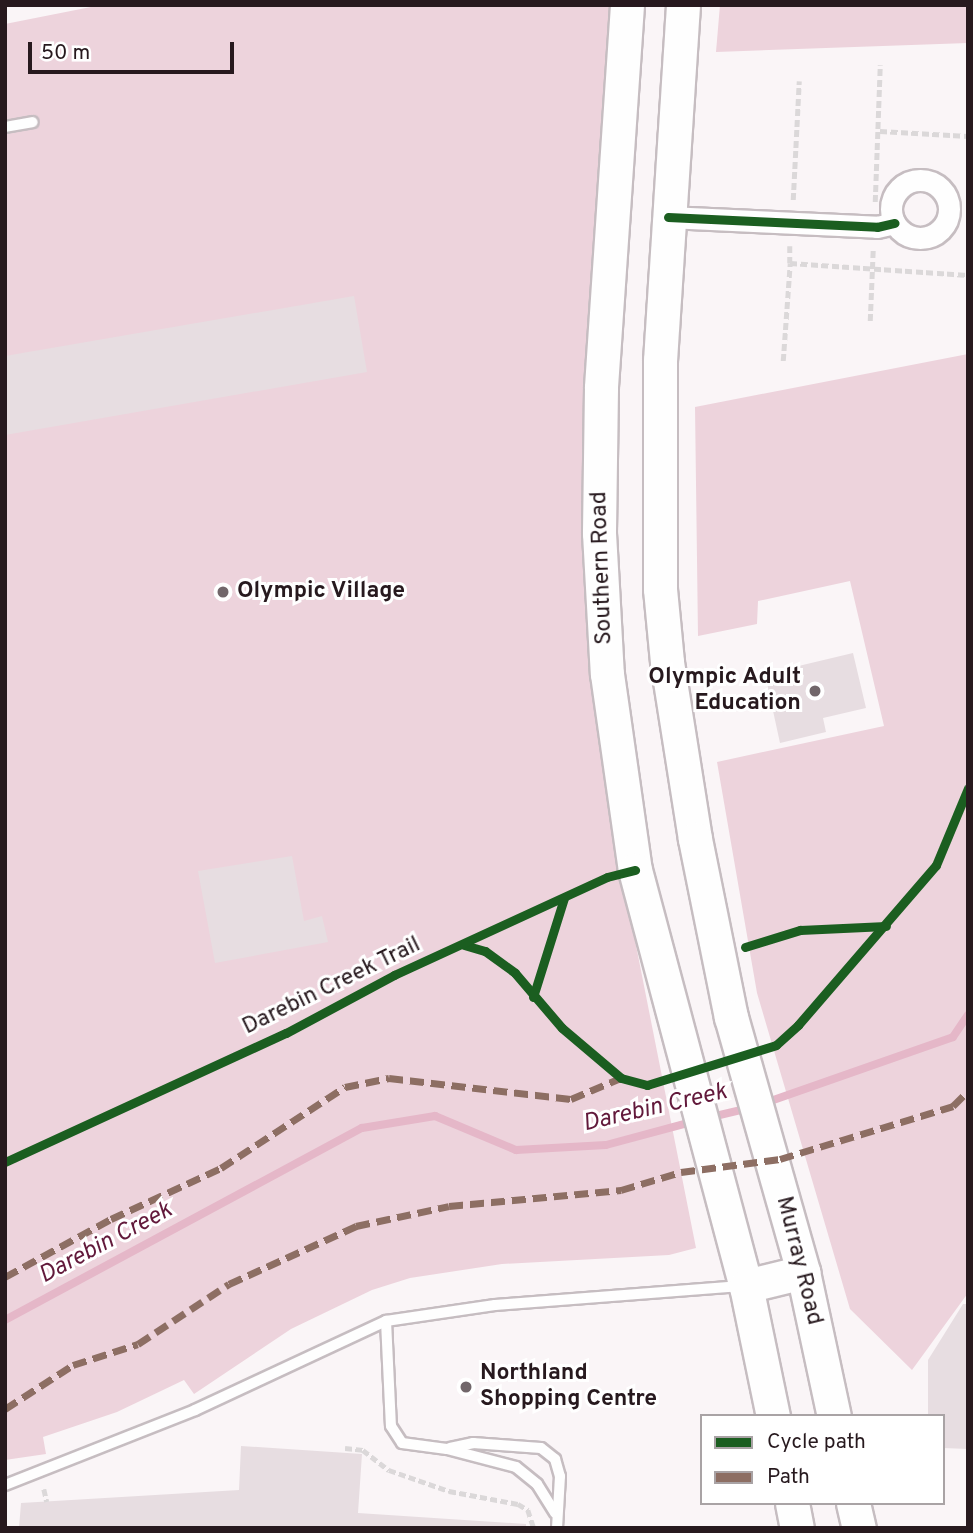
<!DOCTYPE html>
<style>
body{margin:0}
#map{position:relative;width:973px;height:1533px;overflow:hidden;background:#faf5f7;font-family:Overpass,sans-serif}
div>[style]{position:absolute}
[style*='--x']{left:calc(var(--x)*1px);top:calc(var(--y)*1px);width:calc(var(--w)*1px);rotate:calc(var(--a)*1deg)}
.green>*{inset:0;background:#edd3dc}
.stream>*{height:8px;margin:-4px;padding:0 4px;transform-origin:4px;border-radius:4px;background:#e5b7c8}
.building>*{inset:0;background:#e7dde1}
.path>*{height:4.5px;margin-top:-2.25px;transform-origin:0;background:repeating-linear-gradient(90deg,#dbd8d9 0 7px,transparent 0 10.5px)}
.roads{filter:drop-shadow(2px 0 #c6bdc1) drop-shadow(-2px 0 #c6bdc1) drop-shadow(0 2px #c6bdc1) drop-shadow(0 -2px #c6bdc1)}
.lane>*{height:10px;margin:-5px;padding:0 5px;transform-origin:5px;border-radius:5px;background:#fefefe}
.street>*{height:21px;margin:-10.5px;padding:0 10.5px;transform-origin:10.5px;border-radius:10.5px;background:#fefefe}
.street>.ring{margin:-10.5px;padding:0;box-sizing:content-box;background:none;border:21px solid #fefefe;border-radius:50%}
.primary>*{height:33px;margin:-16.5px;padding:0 16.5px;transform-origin:16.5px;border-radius:16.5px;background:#fefefe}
.quiet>*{height:7px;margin-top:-3.5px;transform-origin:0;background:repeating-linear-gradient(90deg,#8d6e63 0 14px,transparent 0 21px)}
.cycleway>*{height:9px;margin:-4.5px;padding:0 4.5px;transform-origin:4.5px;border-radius:4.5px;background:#1b5e20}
.dots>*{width:19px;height:19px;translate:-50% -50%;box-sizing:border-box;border:4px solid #fff;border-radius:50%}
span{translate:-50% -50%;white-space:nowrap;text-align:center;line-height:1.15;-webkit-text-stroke:6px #fff;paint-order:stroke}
.street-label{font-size:23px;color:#27191e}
.poi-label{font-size:23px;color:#27191e;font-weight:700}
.left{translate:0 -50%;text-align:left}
.right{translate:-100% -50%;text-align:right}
.water-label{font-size:24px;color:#62193b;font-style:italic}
.frame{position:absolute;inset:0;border:7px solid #27191e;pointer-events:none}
.legend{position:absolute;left:700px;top:1414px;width:245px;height:91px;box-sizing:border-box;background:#fff;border:2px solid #a9a3a5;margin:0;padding:9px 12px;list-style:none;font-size:21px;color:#27191e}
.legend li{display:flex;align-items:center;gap:14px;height:35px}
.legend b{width:35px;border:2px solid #a9a3a5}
.scale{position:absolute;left:28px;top:42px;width:206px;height:32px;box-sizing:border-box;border:4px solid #27191e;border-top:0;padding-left:9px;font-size:21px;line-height:24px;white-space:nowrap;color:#27191e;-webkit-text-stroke:5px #fff;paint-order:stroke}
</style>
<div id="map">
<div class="green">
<i style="clip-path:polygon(101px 5px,612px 5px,584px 435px,627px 900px,696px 1248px,669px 1255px,502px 1264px,410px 1278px,372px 1290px,291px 1329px,194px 1394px,184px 1380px,117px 1412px,43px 1437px,46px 1454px,5px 1460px,5px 24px)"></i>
<i style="clip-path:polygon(720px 5px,968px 5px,968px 43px,716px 52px)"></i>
<i style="clip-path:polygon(968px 354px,968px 1293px,912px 1370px,850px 1309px,757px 993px,717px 762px,884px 726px,850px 581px,758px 601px,757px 624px,698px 636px,695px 407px)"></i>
</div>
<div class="stream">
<i style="--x:762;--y:1104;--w:202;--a:-19.3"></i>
<i style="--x:953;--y:1037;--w:27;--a:-56"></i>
<i style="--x:707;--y:1118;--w:43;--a:-13.4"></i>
<i style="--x:5;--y:1320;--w:405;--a:-28.3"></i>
<i style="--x:362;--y:1128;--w:74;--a:-9.3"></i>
<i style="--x:435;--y:1116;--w:88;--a:22.8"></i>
<i style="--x:516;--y:1150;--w:90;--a:-3.2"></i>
<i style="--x:606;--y:1145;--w:92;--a:-15.1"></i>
</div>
<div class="building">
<i style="clip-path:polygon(354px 296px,367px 372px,5px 435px,5px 356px)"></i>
<i style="clip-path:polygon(853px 653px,866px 708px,823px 718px,826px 732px,780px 743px,765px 674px)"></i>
<i style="clip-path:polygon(292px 856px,304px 921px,322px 916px,328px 942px,215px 963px,198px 871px)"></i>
<i style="clip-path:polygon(963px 1304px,968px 1304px,968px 1449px,943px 1448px,943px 1416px,928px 1416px,928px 1360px)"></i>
<i style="clip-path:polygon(241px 1446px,362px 1454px,358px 1513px,526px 1524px,526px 1528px,19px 1528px,21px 1503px,239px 1490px)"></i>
</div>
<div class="path">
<i style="--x:880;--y:131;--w:88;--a:3.3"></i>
<i style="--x:793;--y:200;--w:119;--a:-87.1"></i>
<i style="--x:875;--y:202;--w:137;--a:-87.9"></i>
<i style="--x:790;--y:246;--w:17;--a:90"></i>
<i style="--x:790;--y:263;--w:178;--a:3.9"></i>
<i style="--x:870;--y:321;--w:72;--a:-87.6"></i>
<i style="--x:783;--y:361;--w:98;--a:-85.9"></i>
<i style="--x:345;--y:1448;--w:18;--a:6"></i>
<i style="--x:363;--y:1450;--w:33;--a:38"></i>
<i style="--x:389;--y:1470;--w:64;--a:19.3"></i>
<i style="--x:449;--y:1491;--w:70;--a:10.7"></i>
<i style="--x:518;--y:1504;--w:12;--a:31"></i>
<i style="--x:528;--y:1510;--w:19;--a:72"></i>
<i style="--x:44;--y:1489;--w:13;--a:77"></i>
</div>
<div class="roads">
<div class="lane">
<i style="--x:5;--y:127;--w:28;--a:-10"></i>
<i style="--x:386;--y:1321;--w:105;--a:87.3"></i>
<i style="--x:391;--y:1426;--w:20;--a:57"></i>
<i style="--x:402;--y:1443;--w:45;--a:7.6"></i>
<i style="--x:447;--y:1449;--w:71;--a:14.6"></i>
<i style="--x:516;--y:1467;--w:27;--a:39"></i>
<i style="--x:537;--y:1484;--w:34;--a:58"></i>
<i style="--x:450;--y:1448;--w:24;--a:-12"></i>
<i style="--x:473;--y:1443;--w:68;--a:4.2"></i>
<i style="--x:541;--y:1448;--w:18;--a:38"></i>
<i style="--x:555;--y:1459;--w:18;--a:74"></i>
<i style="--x:560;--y:1476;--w:52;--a:93.3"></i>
<i style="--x:5;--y:1485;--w:204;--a:-21.5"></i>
<i style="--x:195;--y:1410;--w:211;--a:-25"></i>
<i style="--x:386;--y:1321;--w:110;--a:-8.4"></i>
<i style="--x:495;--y:1305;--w:250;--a:-4.4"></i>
</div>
<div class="street">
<i class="ring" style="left:891px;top:180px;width:37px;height:37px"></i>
<i style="--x:668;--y:217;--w:209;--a:2.7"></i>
<i style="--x:877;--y:227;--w:18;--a:-13"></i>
</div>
<div class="primary">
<i style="--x:627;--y:5;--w:384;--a:93.9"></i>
<i style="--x:601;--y:388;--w:145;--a:90.8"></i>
<i style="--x:599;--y:533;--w:141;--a:86.8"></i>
<i style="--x:607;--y:674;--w:198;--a:81.9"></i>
<i style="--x:635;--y:870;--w:431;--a:75.1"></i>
<i style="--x:746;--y:1286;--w:133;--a:78.3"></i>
<i style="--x:683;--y:5;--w:356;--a:93.7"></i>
<i style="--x:660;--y:360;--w:229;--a:90"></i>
<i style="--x:660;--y:589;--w:73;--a:84.5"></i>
<i style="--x:667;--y:662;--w:179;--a:81"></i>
<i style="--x:695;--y:839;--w:182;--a:78.6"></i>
<i style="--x:731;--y:1017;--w:265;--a:74.2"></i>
<i style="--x:803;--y:1272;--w:147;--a:77.9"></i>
<i style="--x:746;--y:1286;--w:59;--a:-13.8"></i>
<i style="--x:792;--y:1503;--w:25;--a:79"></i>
<i style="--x:853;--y:1503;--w:26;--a:77"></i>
</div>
</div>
<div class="quiet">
<i style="--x:5;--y:1277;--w:121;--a:-28.7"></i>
<i style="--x:111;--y:1219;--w:121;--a:-24.9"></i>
<i style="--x:221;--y:1168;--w:148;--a:-33.2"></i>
<i style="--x:345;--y:1087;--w:45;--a:-11.6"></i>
<i style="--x:389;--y:1078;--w:183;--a:6.6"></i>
<i style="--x:571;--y:1099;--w:54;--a:-22.8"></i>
<i style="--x:5;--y:1409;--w:81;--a:-32.9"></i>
<i style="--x:73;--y:1365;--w:68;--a:-17.9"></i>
<i style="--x:138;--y:1344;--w:109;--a:-33.4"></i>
<i style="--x:229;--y:1284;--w:140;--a:-24.5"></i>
<i style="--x:356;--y:1226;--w:95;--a:-12.1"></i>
<i style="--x:449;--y:1206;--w:173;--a:-5.3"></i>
<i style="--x:621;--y:1190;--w:63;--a:-16.7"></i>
<i style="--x:681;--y:1172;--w:100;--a:-7.5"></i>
<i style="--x:780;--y:1159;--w:181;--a:-17"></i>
<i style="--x:953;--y:1106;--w:21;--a:-45"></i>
</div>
<div class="cycleway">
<i style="--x:668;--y:217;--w:209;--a:2.7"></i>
<i style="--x:877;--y:227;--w:18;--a:-13"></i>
<i style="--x:464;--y:945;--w:22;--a:16"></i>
<i style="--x:485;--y:951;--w:37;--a:36"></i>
<i style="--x:515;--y:973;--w:72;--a:49.5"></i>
<i style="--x:562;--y:1028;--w:77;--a:40.3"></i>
<i style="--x:621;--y:1078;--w:27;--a:15"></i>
<i style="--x:647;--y:1085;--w:135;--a:-17.2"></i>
<i style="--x:776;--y:1045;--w:30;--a:-42"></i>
<i style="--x:798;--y:1025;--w:211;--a:-49.2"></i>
<i style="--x:936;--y:865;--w:83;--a:-67.4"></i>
<i style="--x:745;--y:947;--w:58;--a:-17.2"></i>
<i style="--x:800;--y:930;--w:86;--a:-2.7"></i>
<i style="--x:533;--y:997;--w:104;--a:-72.6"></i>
<i style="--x:5;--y:1162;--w:309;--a:-24.7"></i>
<i style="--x:286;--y:1033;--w:123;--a:-28.2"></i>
<i style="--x:394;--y:975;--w:234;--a:-24.7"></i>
<i style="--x:607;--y:877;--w:29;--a:-14"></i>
</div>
<div class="dots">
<i style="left:223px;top:592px;background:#71666a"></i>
<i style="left:815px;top:691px;background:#71666a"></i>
<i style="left:466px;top:1387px;background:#71666a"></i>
</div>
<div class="street-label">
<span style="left:603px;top:568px;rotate:-92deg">Southern Road</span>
<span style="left:332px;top:987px;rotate:-26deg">Darebin Creek Trail</span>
<span style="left:798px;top:1261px;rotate:76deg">Murray Road</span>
</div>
<div class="poi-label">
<span class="left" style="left:237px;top:592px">Olympic Village</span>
<span class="right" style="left:801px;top:691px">Olympic Adult<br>Education</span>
<span class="left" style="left:480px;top:1387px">Northland<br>Shopping Centre</span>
</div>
<div class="water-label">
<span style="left:655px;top:1109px;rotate:-13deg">Darebin Creek</span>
<span style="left:106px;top:1244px;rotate:-28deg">Darebin Creek</span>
</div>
<div class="frame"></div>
<ul class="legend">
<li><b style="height:9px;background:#1b5e20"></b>Cycle path</li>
<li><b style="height:9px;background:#8d6e63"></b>Path</li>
</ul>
<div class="scale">50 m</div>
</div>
